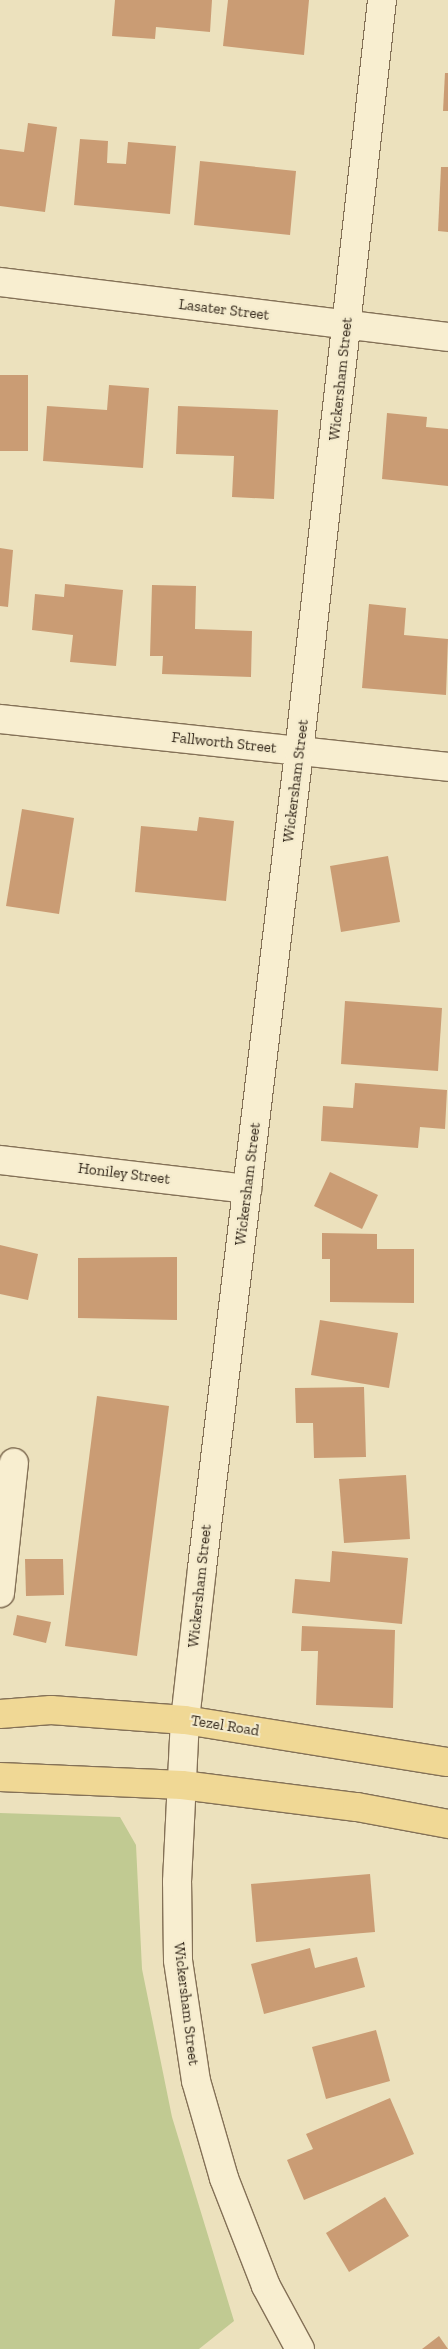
<!DOCTYPE html>
<style>
body{margin:0}
#map{position:relative;width:448px;height:2349px;overflow:hidden;background:#ece1bd;font-family:"Zilla Slab",serif}
div>[style]{position:absolute}
[style*='--x']{left:calc(var(--x)*1px);top:calc(var(--y)*1px);width:calc(var(--w)*1px);rotate:calc(var(--a)*1deg)}
.green>*{inset:0;background:#c1ca92}
.building>*{inset:0;background:#ca9c74}
.roads{filter:drop-shadow(1px 0 #847157) drop-shadow(-1px 0 #847157) drop-shadow(0 1px #847157) drop-shadow(0 -1px #847157)}
.minor>*{height:28px;margin:-14px;padding:0 14px;transform-origin:14px;border-radius:14px;background:#f8eed0}
.major>*{height:28px;margin:-14px;padding:0 14px;transform-origin:14px;border-radius:14px;background:#f0d895}
span{translate:-50% -50%;white-space:nowrap;text-align:center;line-height:1.15;-webkit-text-stroke:4px #f4ebcd;paint-order:stroke}
.street-label{font-size:15px;color:#34281b}
</style>
<div id="map">
<div class="green">
<i style="clip-path:polygon(0 1813px,120px 1817px,136px 1845px,142px 1969px,172px 2117px,234px 2321px,199px 2349px,0 2349px)"></i>
</div>
<div class="building">
<i style="clip-path:polygon(115px 0,212px 0,210px 32px,156px 27px,155px 39px,112px 36px)"></i>
<i style="clip-path:polygon(228px 0,309px 0,304px 55px,223px 46px)"></i>
<i style="clip-path:polygon(445px 73px,448px 73px,448px 111px,443px 111px)"></i>
<i style="clip-path:polygon(28px 123px,57px 127px,45px 212px,0 206px,0 149px,24px 152px)"></i>
<i style="clip-path:polygon(80px 139px,108px 141px,107px 163px,126px 164px,128px 142px,176px 146px,170px 214px,74px 205px)"></i>
<i style="clip-path:polygon(200px 161px,296px 171px,290px 235px,194px 225px)"></i>
<i style="clip-path:polygon(441px 167px,448px 167px,448px 232px,438px 231px)"></i>
<i style="clip-path:polygon(0 375px,28px 375px,28px 451px,0 451px)"></i>
<i style="clip-path:polygon(109px 385px,149px 388px,143px 468px,43px 461px,47px 406px,107px 410px)"></i>
<i style="clip-path:polygon(178px 406px,278px 410px,274px 499px,232px 497px,234px 456px,176px 454px)"></i>
<i style="clip-path:polygon(387px 413px,427px 417px,426px 427px,448px 429px,448px 486px,382px 479px)"></i>
<i style="clip-path:polygon(0 548px,13px 550px,8px 607px,0 606px)"></i>
<i style="clip-path:polygon(65px 584px,123px 590px,116px 666px,70px 662px,73px 635px,32px 630px,35px 594px,64px 597px)"></i>
<i style="clip-path:polygon(152px 585px,196px 586px,195px 629px,252px 631px,251px 677px,162px 674px,163px 656px,150px 656px)"></i>
<i style="clip-path:polygon(369px 604px,406px 608px,404px 635px,448px 639px,446px 695px,362px 688px)"></i>
<i style="clip-path:polygon(22px 809px,74px 818px,59px 914px,6px 906px)"></i>
<i style="clip-path:polygon(199px 817px,234px 821px,226px 901px,135px 892px,141px 826px,197px 831px)"></i>
<i style="clip-path:polygon(388px 856px,400px 922px,341px 932px,330px 866px)"></i>
<i style="clip-path:polygon(345px 1001px,442px 1008px,438px 1071px,341px 1064px)"></i>
<i style="clip-path:polygon(355px 1083px,447px 1090px,445px 1129px,420px 1127px,418px 1148px,321px 1141px,323px 1106px,353px 1108px)"></i>
<i style="clip-path:polygon(330px 1172px,378px 1195px,362px 1229px,314px 1206px)"></i>
<i style="clip-path:polygon(322px 1233px,377px 1234px,377px 1249px,414px 1249px,414px 1303px,330px 1302px,330px 1259px,322px 1259px)"></i>
<i style="clip-path:polygon(0 1245px,38px 1254px,28px 1300px,0 1294px)"></i>
<i style="clip-path:polygon(177px 1257px,177px 1320px,78px 1318px,78px 1258px)"></i>
<i style="clip-path:polygon(320px 1320px,398px 1333px,389px 1388px,311px 1375px)"></i>
<i style="clip-path:polygon(364px 1387px,366px 1457px,314px 1458px,313px 1423px,296px 1423px,295px 1388px)"></i>
<i style="clip-path:polygon(97px 1396px,169px 1406px,137px 1656px,65px 1646px)"></i>
<i style="clip-path:polygon(406px 1475px,410px 1539px,344px 1543px,339px 1479px)"></i>
<i style="clip-path:polygon(332px 1551px,408px 1558px,402px 1624px,292px 1613px,295px 1579px,330px 1582px)"></i>
<i style="clip-path:polygon(25px 1559px,63px 1559px,64px 1595px,26px 1596px)"></i>
<i style="clip-path:polygon(17px 1615px,51px 1622px,46px 1643px,13px 1635px)"></i>
<i style="clip-path:polygon(302px 1626px,395px 1630px,393px 1708px,316px 1705px,318px 1651px,301px 1651px)"></i>
<i style="clip-path:polygon(370px 1874px,375px 1932px,256px 1942px,251px 1884px)"></i>
<i style="clip-path:polygon(310px 1948px,315px 1968px,357px 1957px,365px 1987px,264px 2014px,251px 1964px)"></i>
<i style="clip-path:polygon(376px 2030px,390px 2081px,326px 2099px,312px 2047px)"></i>
<i style="clip-path:polygon(390px 2098px,414px 2154px,304px 2200px,287px 2160px,313px 2149px,306px 2134px)"></i>
<i style="clip-path:polygon(385px 2197px,409px 2236px,349px 2272px,326px 2233px)"></i>
<i style="clip-path:polygon(439px 2336px,448px 2349px,422px 2349px)"></i>
</div>
<div class="roads">
<div class="minor">
<i style="--x:0;--y:282;--w:451;--a:7"></i>
<i style="--x:0;--y:719;--w:451;--a:6.1"></i>
<i style="--x:0;--y:1160;--w:249;--a:6.7"></i>
<i style="--x:0;--y:1593;--w:131;--a:-83.9"></i>
<i style="--x:300;--y:2349;--w:72;--a:-118.4"></i>
<i style="--x:266;--y:2286;--w:116;--a:-111.3"></i>
<i style="--x:224;--y:2178;--w:101;--a:-106.1"></i>
<i style="--x:196;--y:2081;--w:122;--a:-98.5"></i>
<i style="--x:178;--y:1960;--w:78;--a:-90.7"></i>
<i style="--x:177;--y:1882;--w:162;--a:-87.2"></i>
<i style="--x:185;--y:1720;--w:153;--a:-83.6"></i>
<i style="--x:202;--y:1568;--w:822;--a:-83.22"></i>
<i style="--x:299;--y:752;--w:757;--a:-83.7"></i>
</div>
<div class="major">
<i style="--x:0;--y:1714;--w:51;--a:-4.5"></i>
<i style="--x:51;--y:1710;--w:134;--a:4.3"></i>
<i style="--x:185;--y:1720;--w:266;--a:9.1"></i>
<i style="--x:0;--y:1777;--w:182;--a:2.5"></i>
<i style="--x:182;--y:1785;--w:176;--a:7.2"></i>
<i style="--x:357;--y:1807;--w:93;--a:10.6"></i>
</div>
</div>
<div class="street-label">
<span style="left:224px;top:310px;rotate:7deg">Lasater Street</span>
<span style="left:341px;top:379px;rotate:-84deg">Wickersham Street</span>
<span style="left:224px;top:743px;rotate:6deg">Fallworth Street</span>
<span style="left:296px;top:781px;rotate:-83deg">Wickersham Street</span>
<span style="left:124px;top:1174px;rotate:7deg">Honiley Street</span>
<span style="left:248px;top:1184px;rotate:-83deg">Wickersham Street</span>
<span style="left:200px;top:1586px;rotate:-84deg">Wickersham Street</span>
<span style="left:225px;top:1726px;rotate:9deg">Tezel Road</span>
<span style="left:186px;top:2004px;rotate:83deg">Wickersham Street</span>
</div>
</div>
